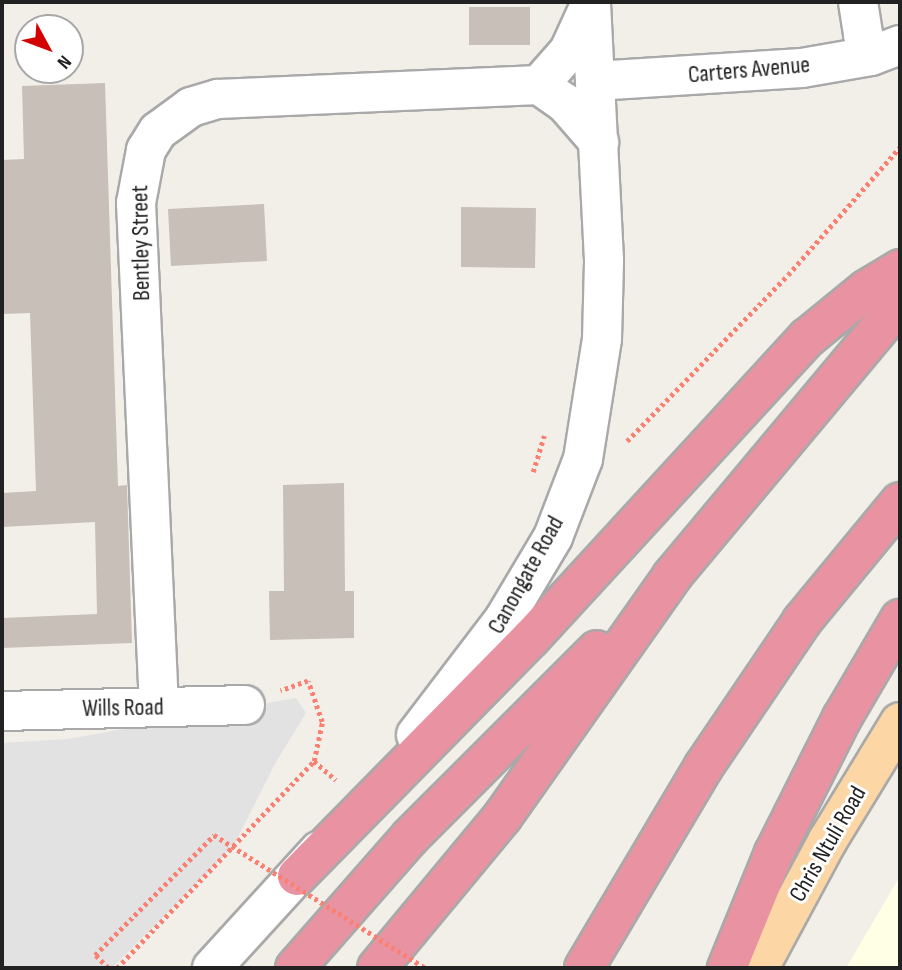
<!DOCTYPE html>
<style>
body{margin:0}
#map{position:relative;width:902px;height:970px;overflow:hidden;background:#f2efe9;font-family:"Sofia Sans Condensed",sans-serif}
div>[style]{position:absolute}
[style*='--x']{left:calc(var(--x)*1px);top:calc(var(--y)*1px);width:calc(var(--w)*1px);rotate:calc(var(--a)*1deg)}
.education>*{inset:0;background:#ffffe5}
.parking>*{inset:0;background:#e2e2e2}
.building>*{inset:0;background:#c7bfb8}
.path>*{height:4.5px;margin-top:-2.25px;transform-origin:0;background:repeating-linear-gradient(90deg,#fa8072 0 3.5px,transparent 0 7px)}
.roads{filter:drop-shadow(2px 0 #a9a9a9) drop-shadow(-2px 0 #a9a9a9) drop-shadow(0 2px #a9a9a9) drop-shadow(0 -2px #a9a9a9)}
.minor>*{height:38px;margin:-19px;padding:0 19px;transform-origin:19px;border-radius:19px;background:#fff}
.major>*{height:38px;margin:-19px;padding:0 19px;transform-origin:19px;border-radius:19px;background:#fcd6a4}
.highway>*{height:38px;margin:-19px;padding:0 19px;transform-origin:19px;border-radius:19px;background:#e892a2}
.path-bridge>*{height:4.5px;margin-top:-2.25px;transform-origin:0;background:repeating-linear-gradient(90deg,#fa8072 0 3.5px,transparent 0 7px)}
span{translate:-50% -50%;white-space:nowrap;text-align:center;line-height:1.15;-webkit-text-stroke:6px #fff;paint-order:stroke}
.street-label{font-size:24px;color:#222}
.frame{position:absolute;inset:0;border:4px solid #222;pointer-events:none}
.north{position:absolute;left:14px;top:14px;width:70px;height:70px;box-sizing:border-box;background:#fff;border:2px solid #a7a7a7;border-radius:50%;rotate:131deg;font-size:19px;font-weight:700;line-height:28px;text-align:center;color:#222}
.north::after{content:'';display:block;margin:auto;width:24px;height:32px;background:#d40000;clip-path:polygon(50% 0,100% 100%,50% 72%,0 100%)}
</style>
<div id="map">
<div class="education">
<i style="clip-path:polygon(900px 876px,900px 968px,846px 968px)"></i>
</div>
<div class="parking">
<i style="clip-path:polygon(296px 698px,306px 713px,276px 762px,233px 847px,112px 968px,2px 968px,2px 743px,68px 739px)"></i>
</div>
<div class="building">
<i style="clip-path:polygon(469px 7px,530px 7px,530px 45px,469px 45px)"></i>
<i style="clip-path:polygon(105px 83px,118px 486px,127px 485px,132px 643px,2px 648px,2px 618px,97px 614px,95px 522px,2px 527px,2px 493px,36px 491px,30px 313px,2px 314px,2px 160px,24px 159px,22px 86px)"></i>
<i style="clip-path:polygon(264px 204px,267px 261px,171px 266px,168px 209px)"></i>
<i style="clip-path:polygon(461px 207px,536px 208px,535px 268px,461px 267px)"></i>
<i style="clip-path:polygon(344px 483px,345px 591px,354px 591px,354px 638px,270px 640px,269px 591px,284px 591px,283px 485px)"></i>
</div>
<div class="path">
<i style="--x:627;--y:441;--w:231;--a:-45.9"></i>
<i style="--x:788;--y:275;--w:170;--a:-48.8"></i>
<i style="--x:533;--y:472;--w:38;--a:-73"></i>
<i style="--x:314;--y:761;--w:29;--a:41"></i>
<i style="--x:117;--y:968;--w:286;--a:-46.4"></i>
<i style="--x:314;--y:761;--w:40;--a:-78"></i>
<i style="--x:322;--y:722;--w:43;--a:-108.9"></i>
<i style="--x:308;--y:681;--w:29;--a:160"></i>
</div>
<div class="roads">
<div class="minor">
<i style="--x:858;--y:2;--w:33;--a:81"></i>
<i style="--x:863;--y:35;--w:22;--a:69"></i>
<i style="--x:595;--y:81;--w:207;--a:-3.6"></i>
<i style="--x:802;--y:68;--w:70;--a:-9.9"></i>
<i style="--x:871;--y:56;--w:31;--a:-21"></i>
<i style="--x:539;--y:85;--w:45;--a:-48.6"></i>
<i style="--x:569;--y:51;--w:51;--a:-65.5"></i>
<i style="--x:159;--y:707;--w:505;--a:-92.61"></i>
<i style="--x:136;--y:203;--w:54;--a:-79.3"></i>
<i style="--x:146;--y:150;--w:22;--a:-58"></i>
<i style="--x:158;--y:131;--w:41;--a:-36"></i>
<i style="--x:191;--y:107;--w:28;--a:-17"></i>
<i style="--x:218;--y:99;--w:321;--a:-2.5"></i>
<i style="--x:539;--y:85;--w:32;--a:35"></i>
<i style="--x:565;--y:103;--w:52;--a:48.9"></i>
<i style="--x:2;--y:711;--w:243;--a:-1.4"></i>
<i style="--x:416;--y:735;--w:143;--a:-52.7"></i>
<i style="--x:503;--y:621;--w:98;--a:-59.2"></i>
<i style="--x:553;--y:537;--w:84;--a:-69"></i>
<i style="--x:583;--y:459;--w:121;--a:-81"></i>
<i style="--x:602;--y:339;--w:79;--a:-88.5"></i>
<i style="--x:604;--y:260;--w:258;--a:-92.9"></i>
<i style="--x:212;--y:968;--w:159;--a:-47.6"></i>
</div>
<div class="major">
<i style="--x:759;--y:968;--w:145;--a:-61.7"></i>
<i style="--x:828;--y:840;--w:138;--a:-58.6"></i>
</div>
<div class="highway">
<i style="--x:297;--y:876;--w:334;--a:-45.5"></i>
<i style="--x:531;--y:638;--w:408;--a:-47.4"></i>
<i style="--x:807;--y:338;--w:77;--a:-39.2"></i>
<i style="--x:867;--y:289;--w:39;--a:-31"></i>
<i style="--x:295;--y:968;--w:174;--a:-48.7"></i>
<i style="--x:410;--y:837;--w:264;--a:-45"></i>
<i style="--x:377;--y:968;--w:197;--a:-50.3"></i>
<i style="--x:503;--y:816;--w:294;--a:-54.8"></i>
<i style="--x:672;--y:576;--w:356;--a:-50.1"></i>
<i style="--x:584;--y:968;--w:235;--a:-59.3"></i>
<i style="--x:704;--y:766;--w:175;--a:-55.9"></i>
<i style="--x:802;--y:621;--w:154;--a:-50.5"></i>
<i style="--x:727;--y:968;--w:124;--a:-67.8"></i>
<i style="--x:774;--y:853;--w:151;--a:-63.3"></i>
<i style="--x:842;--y:718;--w:115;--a:-59.6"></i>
</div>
</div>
<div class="path-bridge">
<i style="--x:108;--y:968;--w:18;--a:-135"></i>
<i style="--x:95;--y:955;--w:169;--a:-45.2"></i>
<i style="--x:214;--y:835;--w:249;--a:32.2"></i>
</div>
<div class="street-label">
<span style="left:749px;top:70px;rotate:-5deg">Carters Avenue</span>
<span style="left:141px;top:243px;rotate:-91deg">Bentley Street</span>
<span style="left:526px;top:575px;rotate:-61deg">Canongate Road</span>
<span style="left:123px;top:708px;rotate:-1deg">Wills Road</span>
<span style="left:828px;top:844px;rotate:-60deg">Chris Ntuli Road</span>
</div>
<div class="frame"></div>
<div class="north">N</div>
</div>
